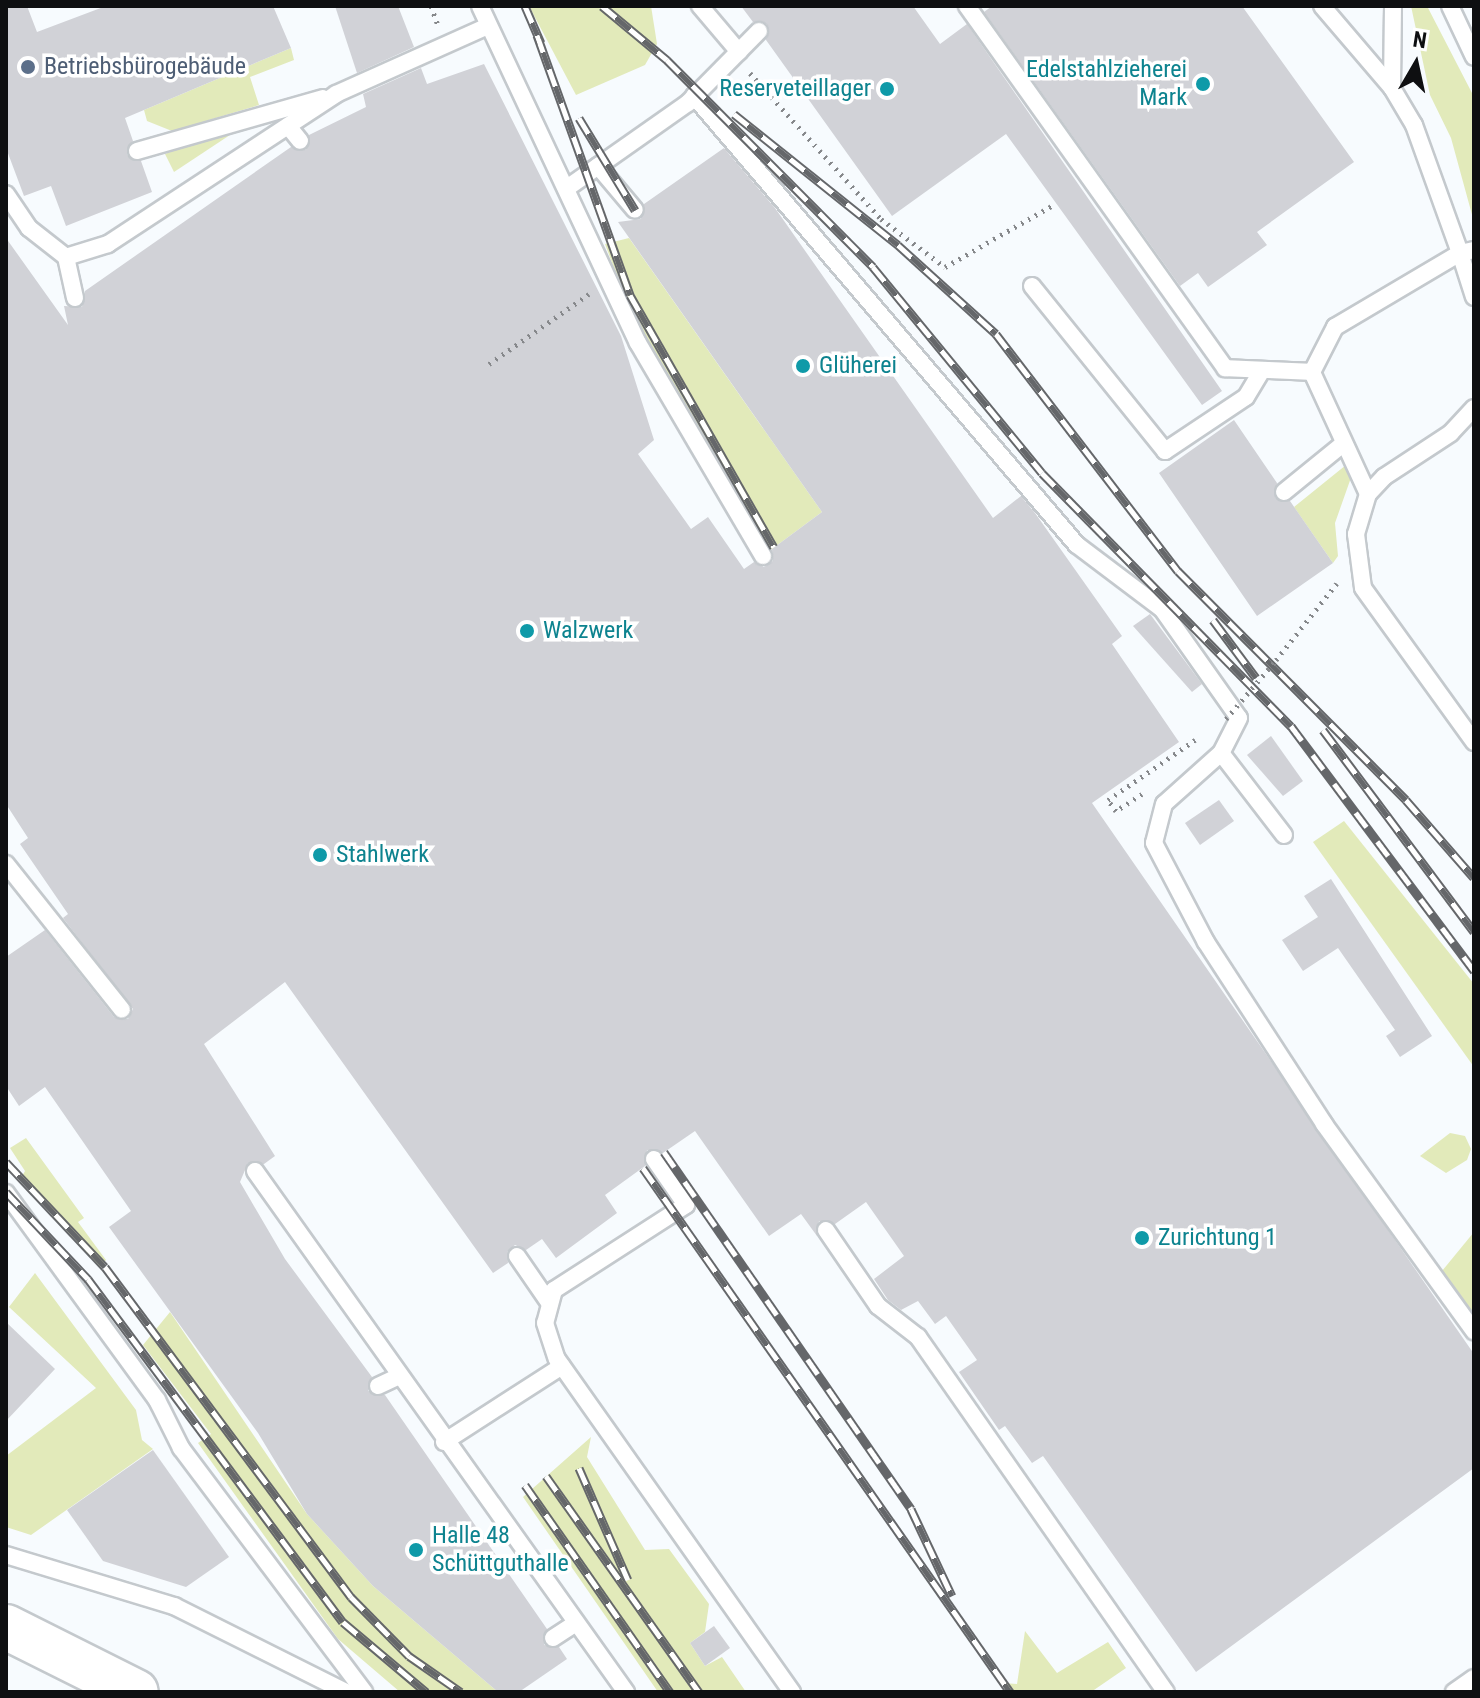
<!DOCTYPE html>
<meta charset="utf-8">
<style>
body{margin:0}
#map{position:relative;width:1480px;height:1698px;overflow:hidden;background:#f7fbfe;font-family:"Roboto Condensed",sans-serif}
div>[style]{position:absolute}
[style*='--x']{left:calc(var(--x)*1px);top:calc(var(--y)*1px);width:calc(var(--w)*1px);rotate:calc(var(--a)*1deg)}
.green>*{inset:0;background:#e2eaba}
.building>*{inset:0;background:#d1d2d7}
.path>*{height:5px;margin-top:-2.5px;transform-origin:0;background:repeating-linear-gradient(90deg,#86888b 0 2px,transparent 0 8px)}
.roads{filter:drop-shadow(2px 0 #c4c9cd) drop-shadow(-2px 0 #c4c9cd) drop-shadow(0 2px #c4c9cd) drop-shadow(0 -2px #c4c9cd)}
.lane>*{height:16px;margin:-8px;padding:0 8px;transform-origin:8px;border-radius:8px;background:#fff}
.primary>*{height:44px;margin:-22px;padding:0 22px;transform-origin:22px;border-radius:22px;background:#fff}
.rail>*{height:9px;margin-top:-4.5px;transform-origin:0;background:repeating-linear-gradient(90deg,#fff 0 18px,#65676a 0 36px);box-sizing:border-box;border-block:2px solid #65676a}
.path-bridge>*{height:5px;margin-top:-2.5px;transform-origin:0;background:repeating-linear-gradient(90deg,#86888b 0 2px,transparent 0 8px)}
.dots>*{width:22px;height:22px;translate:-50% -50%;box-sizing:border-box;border:4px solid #fff;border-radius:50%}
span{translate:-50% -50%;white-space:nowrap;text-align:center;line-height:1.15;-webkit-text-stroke:7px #fff;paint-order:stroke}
.service-label{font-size:24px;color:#4e5e75}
.left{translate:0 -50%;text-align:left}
.culture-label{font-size:24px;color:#0d838f}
.right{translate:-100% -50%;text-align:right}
.frame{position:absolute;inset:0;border:8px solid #0e0f11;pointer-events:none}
.north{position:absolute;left:1376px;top:24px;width:80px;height:80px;-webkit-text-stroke:6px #fff;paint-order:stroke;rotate:9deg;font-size:22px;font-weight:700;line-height:32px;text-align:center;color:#0e0f11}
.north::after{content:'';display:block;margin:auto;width:28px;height:36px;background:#0e0f11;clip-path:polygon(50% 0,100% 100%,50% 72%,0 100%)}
</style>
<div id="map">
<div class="green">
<i style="clip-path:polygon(529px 6px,651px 6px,657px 44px,645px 65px,576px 95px)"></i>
<i style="clip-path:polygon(1411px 6px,1427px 6px,1472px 93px,1474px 222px,1451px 138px,1430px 95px)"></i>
<i style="clip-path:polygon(291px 48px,294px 60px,250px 77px,259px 105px,172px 131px,147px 121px,144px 110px)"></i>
<i style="clip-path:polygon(230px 128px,236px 131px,174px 172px,165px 154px)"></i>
<i style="clip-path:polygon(629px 238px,822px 512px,768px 552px,628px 305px,605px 244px)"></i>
<i style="clip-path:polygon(1346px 465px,1353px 472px,1335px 523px,1338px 556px,1333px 563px,1294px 507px)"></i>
<i style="clip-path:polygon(1344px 821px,1474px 984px,1474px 1067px,1313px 842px)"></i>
<i style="clip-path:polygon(1450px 1133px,1465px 1136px,1471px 1149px,1467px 1160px,1446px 1173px,1420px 1156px)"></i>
<i style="clip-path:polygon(26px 1138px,84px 1218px,78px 1222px,106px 1260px,100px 1267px,20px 1180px,25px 1171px,10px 1148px)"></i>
<i style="clip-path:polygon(1474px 1232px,1474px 1317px,1442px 1271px)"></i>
<i style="clip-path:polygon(35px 1273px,136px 1410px,142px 1440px,153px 1449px,31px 1535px,6px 1527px,6px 1456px,96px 1388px,9px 1307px)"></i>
<i style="clip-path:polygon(170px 1312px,307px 1514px,373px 1586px,498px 1692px,400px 1692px,338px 1639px,198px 1443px,211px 1434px,143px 1345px)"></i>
<i style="clip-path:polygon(591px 1437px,587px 1457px,645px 1550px,669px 1549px,709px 1604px,705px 1632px,690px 1643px,705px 1666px,722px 1657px,746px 1692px,658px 1692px,523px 1497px)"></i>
<i style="clip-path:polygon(1025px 1631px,1057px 1673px,1108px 1642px,1126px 1668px,1091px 1692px,1009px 1692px,1003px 1683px,1017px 1684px)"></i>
</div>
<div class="building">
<i style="clip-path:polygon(6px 6px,27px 6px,37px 32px,106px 6px,273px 6px,291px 48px,125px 118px,133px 141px,127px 155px,141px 161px,152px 192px,66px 226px,51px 186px,24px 196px,6px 148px)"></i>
<i style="clip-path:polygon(335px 6px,398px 6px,414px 47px,357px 73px)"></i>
<i style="clip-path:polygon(741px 6px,913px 6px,940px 44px,967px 24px,1222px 391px,1202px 405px,1006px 134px,892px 216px,766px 40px,767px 24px,753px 22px)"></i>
<i style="clip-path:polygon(992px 6px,1242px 6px,1354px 162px,1257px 232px,1267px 245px,1208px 287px,1198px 273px,1180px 286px,984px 12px)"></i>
<i style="clip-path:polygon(484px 64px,621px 336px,654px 440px,638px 454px,691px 529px,708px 517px,744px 569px,754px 562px,764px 567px,773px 561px,772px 549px,822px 512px,618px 222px,641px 219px,644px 204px,724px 148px,775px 208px,993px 518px,1021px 496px,1035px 513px,1122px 636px,1112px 644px,1179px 742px,1092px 803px,1474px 1354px,1474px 1468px,1196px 1672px,1043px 1456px,1032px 1463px,1005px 1426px,999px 1430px,959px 1372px,977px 1360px,946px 1316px,935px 1324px,918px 1301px,901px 1310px,888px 1300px,874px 1279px,904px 1256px,866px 1202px,835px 1224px,819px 1221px,817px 1236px,801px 1214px,769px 1236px,695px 1131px,663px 1153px,647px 1150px,645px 1166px,605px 1195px,617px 1213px,556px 1258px,542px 1239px,526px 1250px,515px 1245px,507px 1252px,508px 1263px,493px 1273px,285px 982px,204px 1044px,275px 1156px,264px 1164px,248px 1163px,240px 1182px,285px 1259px,372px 1377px,368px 1391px,385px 1395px,547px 1629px,544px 1645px,559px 1647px,567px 1659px,519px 1692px,498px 1692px,373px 1586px,307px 1514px,258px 1433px,109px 1227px,131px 1211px,45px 1087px,19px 1106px,6px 1086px,6px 957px,45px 930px,114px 1017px,128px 1019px,133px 1009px,63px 918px,68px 914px,20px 844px,28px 838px,6px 804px,6px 238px,68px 325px,64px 306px,82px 307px,85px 291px,291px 147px,306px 150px,309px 135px,366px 107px,363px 94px,421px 68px,427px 84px)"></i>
<i style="clip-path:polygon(1234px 420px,1277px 483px,1275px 498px,1290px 501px,1333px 563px,1257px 616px,1159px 473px)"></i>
<i style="clip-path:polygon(1150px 614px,1202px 684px,1192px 692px,1133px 626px)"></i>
<i style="clip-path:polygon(1271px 736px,1303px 781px,1283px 796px,1247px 755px)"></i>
<i style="clip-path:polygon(1219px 800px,1234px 821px,1200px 845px,1185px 823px)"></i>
<i style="clip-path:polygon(1331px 879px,1432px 1036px,1400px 1057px,1386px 1036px,1395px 1030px,1338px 948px,1303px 971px,1282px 940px,1318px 917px,1304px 896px)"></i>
<i style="clip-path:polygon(6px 1322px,55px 1369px,6px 1421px)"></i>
<i style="clip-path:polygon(153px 1450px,229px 1557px,186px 1587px,103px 1561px,67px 1510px)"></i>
<i style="clip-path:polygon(714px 1626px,730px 1648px,705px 1666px,690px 1643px)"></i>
</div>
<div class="path">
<i style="--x:431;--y:6;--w:20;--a:70"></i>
<i style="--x:750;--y:73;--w:196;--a:48.1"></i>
<i style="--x:881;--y:219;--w:80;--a:36.9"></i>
<i style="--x:945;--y:267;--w:127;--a:-29.8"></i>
<i style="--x:489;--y:364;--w:122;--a:-35"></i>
<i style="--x:1276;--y:660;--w:98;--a:-51.6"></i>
<i style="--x:1142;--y:794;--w:31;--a:147"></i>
<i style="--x:1116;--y:811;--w:14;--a:-126"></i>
<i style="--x:1108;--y:800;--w:106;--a:-34.6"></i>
</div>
<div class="roads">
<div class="lane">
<i style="--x:480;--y:6;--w:372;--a:64.9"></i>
<i style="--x:638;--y:343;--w:247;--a:59.6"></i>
<i style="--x:700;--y:6;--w:60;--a:49.7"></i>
<i style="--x:967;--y:6;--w:445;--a:54.5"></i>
<i style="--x:1225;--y:368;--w:87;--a:2.6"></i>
<i style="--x:1322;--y:6;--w:108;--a:49.5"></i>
<i style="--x:1392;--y:88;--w:43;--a:59.3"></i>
<i style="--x:1414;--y:125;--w:136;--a:70.2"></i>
<i style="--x:1460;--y:253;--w:14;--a:-12"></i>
<i style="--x:1450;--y:6;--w:56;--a:64.8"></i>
<i style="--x:1392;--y:88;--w:82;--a:-89.3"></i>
<i style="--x:694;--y:96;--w:590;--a:49.54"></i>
<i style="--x:1077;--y:545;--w:106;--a:37"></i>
<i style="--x:1162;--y:609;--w:133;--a:54.8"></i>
<i style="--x:1239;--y:718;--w:39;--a:117"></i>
<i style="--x:288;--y:126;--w:19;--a:51"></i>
<i style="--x:137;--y:151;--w:193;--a:-15.9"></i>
<i style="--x:598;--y:166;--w:57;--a:49.9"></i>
<i style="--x:567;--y:188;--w:148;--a:-35.1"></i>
<i style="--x:688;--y:103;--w:101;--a:-45.4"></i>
<i style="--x:6;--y:194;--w:41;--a:55.9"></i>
<i style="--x:29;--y:228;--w:47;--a:38.1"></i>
<i style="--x:66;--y:257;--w:44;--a:-17.2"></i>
<i style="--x:108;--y:244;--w:273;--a:-33.3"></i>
<i style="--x:336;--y:94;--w:167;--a:-24.1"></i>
<i style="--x:66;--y:257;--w:42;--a:77.6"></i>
<i style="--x:1032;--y:286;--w:212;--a:51.1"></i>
<i style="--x:1165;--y:451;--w:97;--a:-33.7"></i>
<i style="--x:1246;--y:397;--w:31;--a:-59"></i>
<i style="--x:1474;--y:408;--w:34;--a:133"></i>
<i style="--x:1451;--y:433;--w:80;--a:146.7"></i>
<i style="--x:1384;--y:477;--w:23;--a:133"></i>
<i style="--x:1368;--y:494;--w:42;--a:106.7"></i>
<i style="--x:1356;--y:534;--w:54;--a:82.6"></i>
<i style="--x:1363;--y:588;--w:190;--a:54.2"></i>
<i style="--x:1284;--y:492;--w:77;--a:-39.2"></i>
<i style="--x:1368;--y:494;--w:134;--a:-114.7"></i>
<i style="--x:1312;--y:372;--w:51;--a:-62.9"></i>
<i style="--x:1335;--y:327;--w:145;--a:-30.6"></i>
<i style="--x:1460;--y:253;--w:46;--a:72.3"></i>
<i style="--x:1284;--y:835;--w:103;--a:-127.5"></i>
<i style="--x:1221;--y:753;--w:76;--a:138.2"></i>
<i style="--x:1164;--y:804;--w:40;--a:104.4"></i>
<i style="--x:1154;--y:843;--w:112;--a:62.3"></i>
<i style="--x:1206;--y:942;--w:217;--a:57"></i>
<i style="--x:1324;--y:1124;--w:256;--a:54.1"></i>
<i style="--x:6;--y:864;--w:186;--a:51.5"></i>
<i style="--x:654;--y:1159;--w:56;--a:55.2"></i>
<i style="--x:686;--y:1205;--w:157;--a:147.2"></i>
<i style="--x:554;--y:1290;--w:34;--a:105"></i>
<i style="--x:545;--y:1323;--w:38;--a:72"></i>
<i style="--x:557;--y:1359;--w:408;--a:54.8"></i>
<i style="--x:255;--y:1171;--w:640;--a:54.55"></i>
<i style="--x:6;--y:1193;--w:256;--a:53.9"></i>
<i style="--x:157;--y:1400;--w:54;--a:63.4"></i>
<i style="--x:181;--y:1448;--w:305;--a:53.1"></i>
<i style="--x:826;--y:1230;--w:92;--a:55.6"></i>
<i style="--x:878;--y:1306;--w:51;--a:37.8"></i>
<i style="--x:918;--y:1337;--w:433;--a:55.1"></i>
<i style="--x:517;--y:1256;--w:58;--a:55.5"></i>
<i style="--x:378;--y:1386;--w:23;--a:-25"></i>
<i style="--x:444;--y:1442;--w:140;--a:-32.8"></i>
<i style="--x:6;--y:1555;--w:176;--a:16.9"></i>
<i style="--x:174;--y:1606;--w:192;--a:26.6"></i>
<i style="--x:553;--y:1638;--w:27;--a:-33"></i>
<i style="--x:1454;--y:1692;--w:24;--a:-35"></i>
</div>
<div class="primary">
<i style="--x:6;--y:1627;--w:145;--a:26.6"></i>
</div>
</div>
<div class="rail">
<i style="--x:525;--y:6;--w:40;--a:66.6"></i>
<i style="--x:602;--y:6;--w:85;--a:39.7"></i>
<i style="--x:667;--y:60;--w:292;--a:45.1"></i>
<i style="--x:873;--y:267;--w:266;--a:50.6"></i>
<i style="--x:1042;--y:473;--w:355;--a:45.5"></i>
<i style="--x:1291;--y:726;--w:306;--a:53.2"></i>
<i style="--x:537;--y:35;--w:276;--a:70.3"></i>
<i style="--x:630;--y:295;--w:290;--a:60.3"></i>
<i style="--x:734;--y:114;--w:210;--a:38.6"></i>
<i style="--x:898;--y:245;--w:132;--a:42.2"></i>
<i style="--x:996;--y:334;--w:299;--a:52.5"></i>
<i style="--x:1178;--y:571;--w:323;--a:45.1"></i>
<i style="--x:1406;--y:800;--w:103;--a:48.9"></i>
<i style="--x:579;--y:118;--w:108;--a:58.7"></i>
<i style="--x:1213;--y:620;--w:72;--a:53.4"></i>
<i style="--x:1323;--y:730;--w:252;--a:53.2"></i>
<i style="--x:664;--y:1152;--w:434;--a:55.3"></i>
<i style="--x:911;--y:1509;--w:96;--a:64.8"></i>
<i style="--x:6;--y:1162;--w:144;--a:46.7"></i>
<i style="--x:105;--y:1267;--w:412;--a:53.3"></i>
<i style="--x:351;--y:1597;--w:83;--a:45.5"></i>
<i style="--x:409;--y:1656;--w:63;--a:34.7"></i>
<i style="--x:643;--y:1168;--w:640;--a:54.99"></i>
<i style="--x:6;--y:1192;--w:120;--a:46.7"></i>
<i style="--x:88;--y:1279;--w:427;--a:53.4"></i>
<i style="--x:343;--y:1622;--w:109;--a:40.1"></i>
<i style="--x:579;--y:1468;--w:122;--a:66.4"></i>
<i style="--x:546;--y:1476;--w:265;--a:54.7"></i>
<i style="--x:525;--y:1485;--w:253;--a:55"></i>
</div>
<div class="path-bridge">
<i style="--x:1226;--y:719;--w:77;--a:-49.7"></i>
</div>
<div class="dots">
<i style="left:28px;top:67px;background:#5c6f8a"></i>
<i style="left:1203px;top:84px;background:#0f9aa8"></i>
<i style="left:887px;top:89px;background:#0f9aa8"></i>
<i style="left:803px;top:366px;background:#0f9aa8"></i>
<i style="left:527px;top:631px;background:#0f9aa8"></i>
<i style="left:320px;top:855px;background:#0f9aa8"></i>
<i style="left:1142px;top:1238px;background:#0f9aa8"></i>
<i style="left:416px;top:1550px;background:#0f9aa8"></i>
</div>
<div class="service-label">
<span class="left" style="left:44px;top:67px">Betriebsbürogebäude</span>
</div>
<div class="culture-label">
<span class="right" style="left:1187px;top:84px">Edelstahlzieherei<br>Mark</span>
<span class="right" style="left:871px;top:89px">Reserveteillager</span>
<span class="left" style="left:819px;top:366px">Glüherei</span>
<span class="left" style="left:543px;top:631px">Walzwerk</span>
<span class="left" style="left:336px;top:855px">Stahlwerk</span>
<span class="left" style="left:1158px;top:1238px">Zurichtung 1</span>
<span class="left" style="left:432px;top:1550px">Halle 48<br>Schüttguthalle</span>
</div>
<div class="frame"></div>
<div class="north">N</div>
</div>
